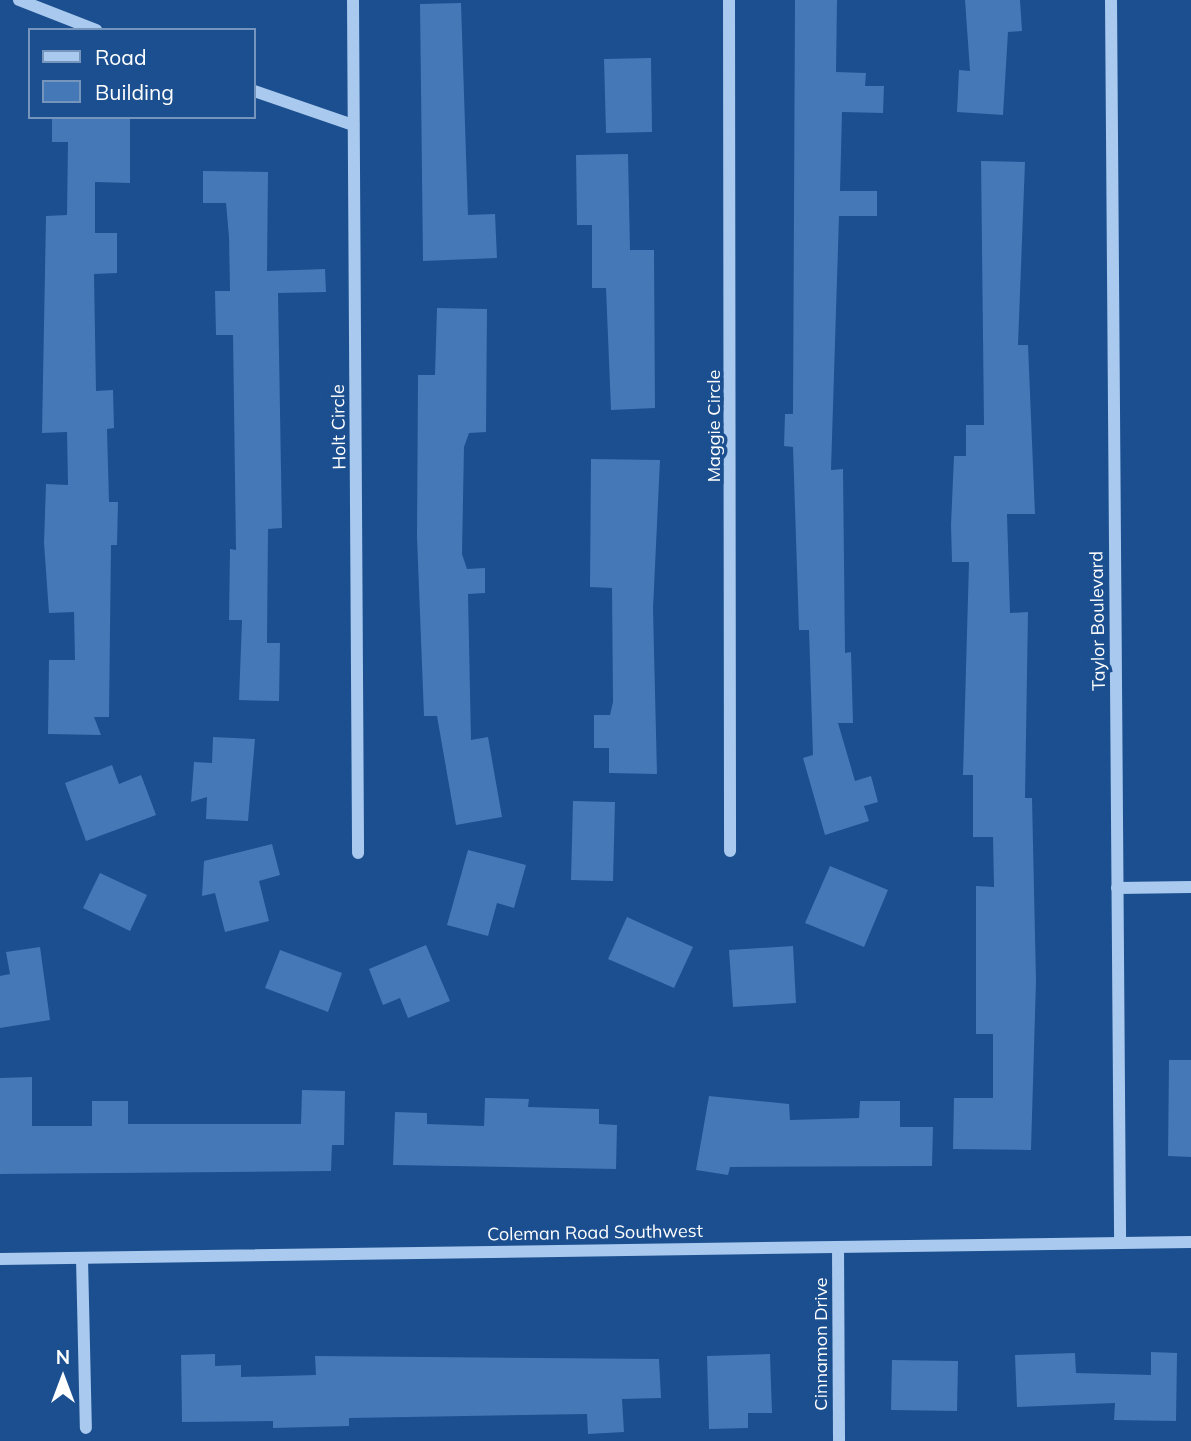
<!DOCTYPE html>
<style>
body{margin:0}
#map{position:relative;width:1191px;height:1441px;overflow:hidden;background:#1b4f8f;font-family:Mulish,sans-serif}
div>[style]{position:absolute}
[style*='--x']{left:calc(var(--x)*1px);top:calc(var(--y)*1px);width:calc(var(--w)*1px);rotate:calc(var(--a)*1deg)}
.building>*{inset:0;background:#4478b7}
.minor>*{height:12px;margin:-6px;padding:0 6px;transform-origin:6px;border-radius:6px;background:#a9c9ee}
span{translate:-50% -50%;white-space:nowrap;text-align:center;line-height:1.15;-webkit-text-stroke:7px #1b4f8f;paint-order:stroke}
.street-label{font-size:18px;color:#fff}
.legend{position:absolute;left:28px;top:28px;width:228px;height:91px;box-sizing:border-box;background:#1b4f8f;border:2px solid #7695bc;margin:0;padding:9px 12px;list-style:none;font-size:21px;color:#fff}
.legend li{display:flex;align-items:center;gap:14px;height:35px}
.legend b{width:35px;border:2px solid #7695bc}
.north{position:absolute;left:28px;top:1343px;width:70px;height:70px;-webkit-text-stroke:5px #1b4f8f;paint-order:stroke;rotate:0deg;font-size:19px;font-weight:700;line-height:28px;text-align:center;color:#fff}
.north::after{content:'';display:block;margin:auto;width:24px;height:32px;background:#fff;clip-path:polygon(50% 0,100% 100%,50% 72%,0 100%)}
</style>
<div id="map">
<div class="building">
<i style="clip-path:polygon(795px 0,837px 0,836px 72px,866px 73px,865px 86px,884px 86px,883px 113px,842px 112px,840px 191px,877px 191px,877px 216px,839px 216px,831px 470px,843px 469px,845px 653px,851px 652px,853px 723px,838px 723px,855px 781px,871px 776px,878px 802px,864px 806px,869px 821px,825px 835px,803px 758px,813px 755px,809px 630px,799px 630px,793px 447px,784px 446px,785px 414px,793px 414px)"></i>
<i style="clip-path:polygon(965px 0,1020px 0,1022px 31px,1008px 32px,1003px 115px,957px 112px,959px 70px,970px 71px)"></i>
<i style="clip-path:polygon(461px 3px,468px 215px,495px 214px,497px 258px,423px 261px,420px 4px)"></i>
<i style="clip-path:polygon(651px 58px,652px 132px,606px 133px,604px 59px)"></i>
<i style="clip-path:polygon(52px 117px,130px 117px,130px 183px,95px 182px,95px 233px,117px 233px,117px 273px,94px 274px,96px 391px,113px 390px,114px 428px,107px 429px,109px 502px,118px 502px,117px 545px,111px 545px,109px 717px,94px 717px,101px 735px,48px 734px,49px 660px,75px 660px,74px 612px,49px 613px,44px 543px,46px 484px,68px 485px,67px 432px,42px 433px,46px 216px,67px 215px,68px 142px,52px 142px)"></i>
<i style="clip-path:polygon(628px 154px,630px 250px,654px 250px,655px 408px,611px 410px,606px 288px,592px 288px,592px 225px,577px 225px,576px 155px)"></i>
<i style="clip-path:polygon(981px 161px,1025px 162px,1018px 345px,1028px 345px,1035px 514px,1007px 514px,1010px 613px,1028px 612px,1025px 798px,1032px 798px,1036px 981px,1031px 1150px,953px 1149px,954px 1098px,993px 1098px,993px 1034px,976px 1034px,976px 886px,994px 887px,993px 837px,973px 837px,973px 775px,963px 775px,969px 562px,952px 562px,951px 525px,954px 456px,966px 456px,966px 425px,984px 425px)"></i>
<i style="clip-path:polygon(203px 171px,268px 172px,267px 271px,325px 269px,326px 292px,278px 293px,282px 528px,268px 529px,267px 643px,280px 643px,279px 701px,239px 700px,242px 620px,229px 620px,230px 549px,236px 550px,233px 335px,216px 335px,215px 291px,230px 291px,229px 237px,226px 203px,203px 203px)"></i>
<i style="clip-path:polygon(437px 308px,487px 309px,486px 432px,469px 433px,464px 447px,462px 554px,467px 569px,485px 568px,485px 593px,468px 594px,471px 740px,488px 737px,502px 817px,456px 825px,437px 716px,424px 716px,417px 537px,418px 375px,435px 375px)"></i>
<i style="clip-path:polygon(591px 459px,660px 460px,653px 609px,657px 774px,609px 773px,609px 748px,594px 748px,594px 715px,610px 715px,613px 702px,612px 588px,590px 587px)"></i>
<i style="clip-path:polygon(213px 737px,255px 739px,248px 821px,206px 819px,207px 797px,191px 802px,194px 762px,212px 763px)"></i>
<i style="clip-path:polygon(112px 765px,119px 784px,141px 775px,156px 815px,86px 841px,65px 783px)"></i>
<i style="clip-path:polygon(573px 801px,615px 802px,613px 881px,571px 880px)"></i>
<i style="clip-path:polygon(272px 844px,280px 875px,259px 881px,269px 921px,225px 932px,215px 893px,202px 896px,204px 861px)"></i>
<i style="clip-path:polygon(468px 850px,526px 865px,514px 908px,497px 903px,488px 936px,447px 925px)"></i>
<i style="clip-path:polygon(830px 866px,888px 890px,864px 947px,805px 923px)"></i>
<i style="clip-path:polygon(100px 873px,147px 895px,130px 931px,83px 908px)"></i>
<i style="clip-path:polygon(627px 917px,693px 947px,674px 988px,608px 959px)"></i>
<i style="clip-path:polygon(426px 945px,450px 1001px,408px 1018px,400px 998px,383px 1005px,369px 969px)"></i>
<i style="clip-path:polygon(793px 946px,796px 1003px,733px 1007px,729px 950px)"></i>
<i style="clip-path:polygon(40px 947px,50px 1020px,0 1028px,0 976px,10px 974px,6px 952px)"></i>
<i style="clip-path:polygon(280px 950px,342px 973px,328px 1012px,265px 988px)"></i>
<i style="clip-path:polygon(1169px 1060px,1191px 1060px,1191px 1157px,1168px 1156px)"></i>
<i style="clip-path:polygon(32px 1077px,32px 1126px,92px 1126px,92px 1101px,128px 1101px,128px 1124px,301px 1124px,302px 1090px,345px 1091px,344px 1145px,332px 1145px,331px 1171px,0 1174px,0 1078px)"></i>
<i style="clip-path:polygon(709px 1096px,789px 1104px,790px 1120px,859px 1118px,860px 1101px,900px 1101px,900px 1127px,933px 1127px,932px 1166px,730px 1167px,728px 1175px,696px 1170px)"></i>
<i style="clip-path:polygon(485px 1098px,529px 1099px,528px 1107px,599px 1109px,599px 1124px,617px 1125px,616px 1169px,393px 1165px,395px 1112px,427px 1113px,427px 1124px,484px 1126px)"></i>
<i style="clip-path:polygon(1151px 1352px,1177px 1353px,1176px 1421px,1114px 1420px,1115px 1403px,1017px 1407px,1015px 1355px,1075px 1353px,1076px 1373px,1151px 1375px)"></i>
<i style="clip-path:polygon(215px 1354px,215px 1366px,241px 1365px,241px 1377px,316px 1375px,315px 1356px,659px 1359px,661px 1398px,622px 1399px,624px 1432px,588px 1434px,587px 1414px,349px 1418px,349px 1426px,273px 1428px,273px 1421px,182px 1422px,181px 1355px)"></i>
<i style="clip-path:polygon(770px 1354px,772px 1413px,748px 1413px,748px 1428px,709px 1429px,707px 1356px)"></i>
<i style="clip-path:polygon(892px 1360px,958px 1361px,957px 1411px,891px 1410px)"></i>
</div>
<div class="minor">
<i style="--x:19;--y:0;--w:83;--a:21.3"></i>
<i style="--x:353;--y:0;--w:853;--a:89.66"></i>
<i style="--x:729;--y:0;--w:851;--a:89.93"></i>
<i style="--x:1111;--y:0;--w:1242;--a:89.58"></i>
<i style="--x:254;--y:91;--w:105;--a:19"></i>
<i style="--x:1117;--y:888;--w:74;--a:-0.8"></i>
<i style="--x:838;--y:1247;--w:194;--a:89.7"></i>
<i style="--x:82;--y:1258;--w:170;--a:88.7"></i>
<i style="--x:0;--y:1259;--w:1191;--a:-0.82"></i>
</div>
<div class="street-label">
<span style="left:714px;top:426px;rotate:-90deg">Maggie Circle</span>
<span style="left:339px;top:427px;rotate:-91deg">Holt Circle</span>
<span style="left:1098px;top:621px;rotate:-91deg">Taylor Boulevard</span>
<span style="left:595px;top:1233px;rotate:-1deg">Coleman Road Southwest</span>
<span style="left:821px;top:1344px;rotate:-90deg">Cinnamon Drive</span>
</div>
<ul class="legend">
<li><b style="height:9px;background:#a9c9ee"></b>Road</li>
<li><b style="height:19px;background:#4478b7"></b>Building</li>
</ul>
<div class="north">N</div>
</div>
